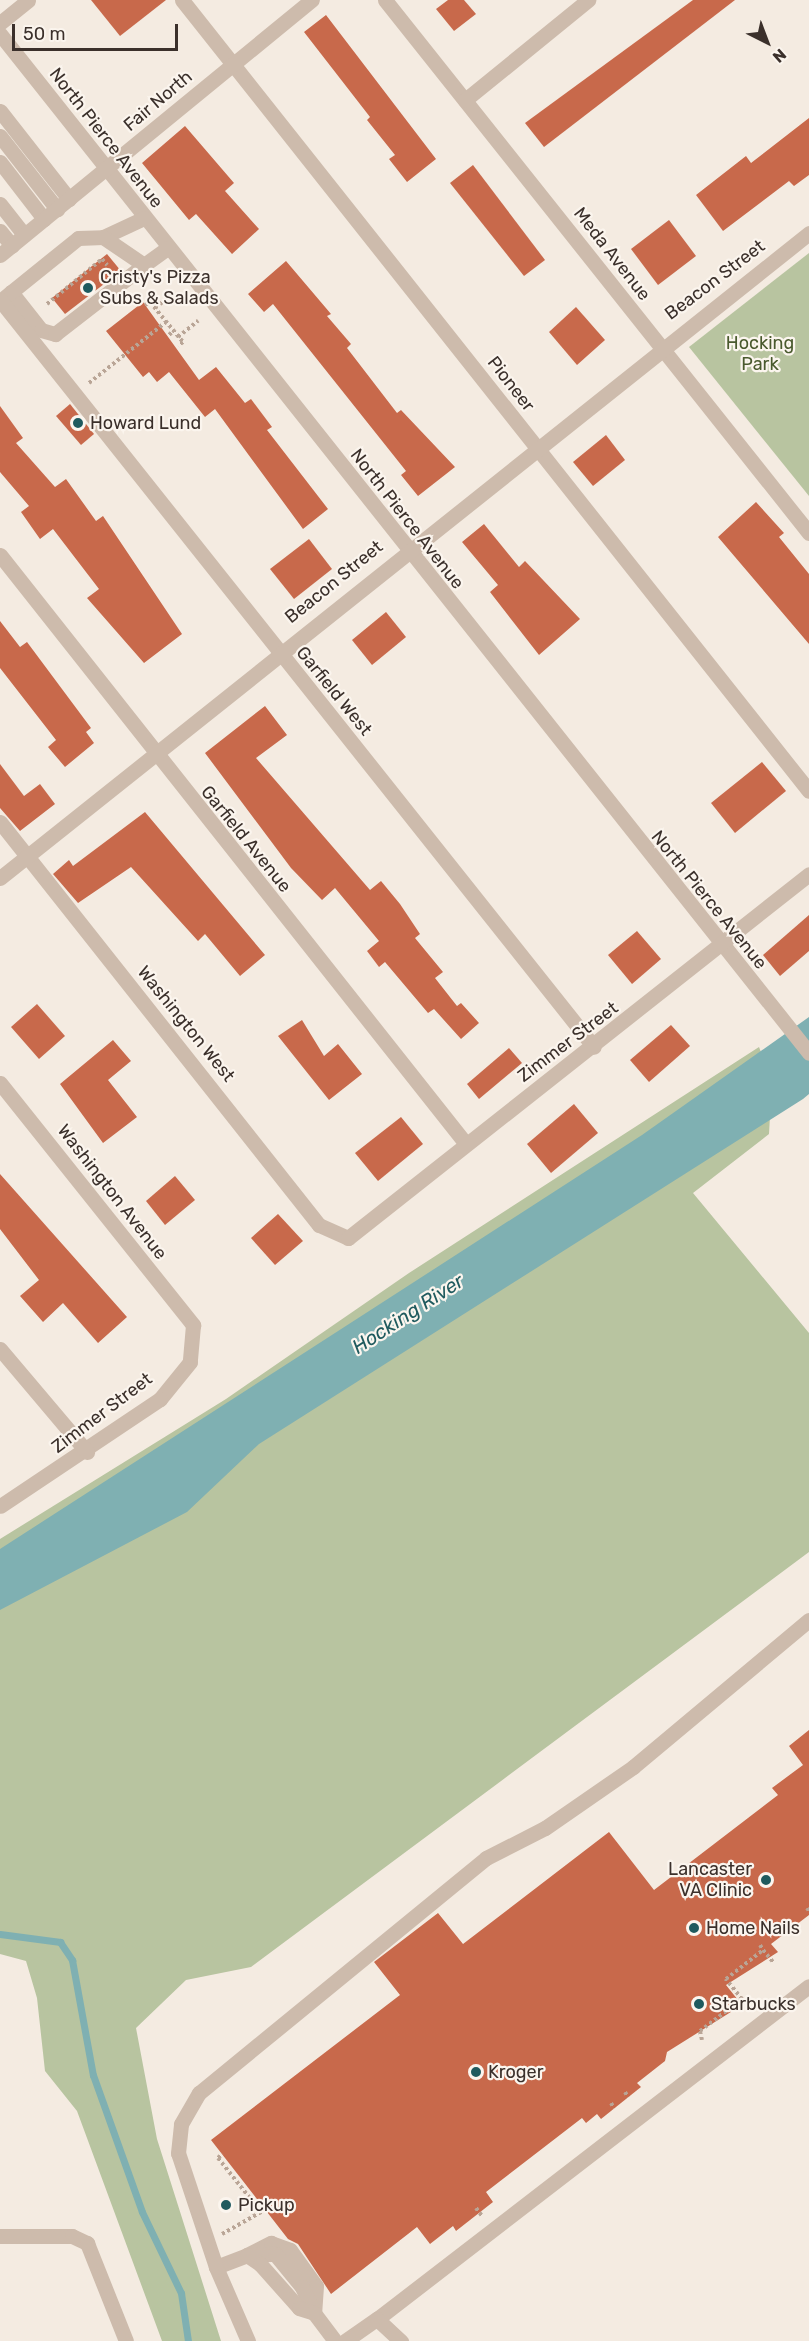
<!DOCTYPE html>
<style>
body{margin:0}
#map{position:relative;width:809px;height:2341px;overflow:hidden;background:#f4ebe1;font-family:Rubik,sans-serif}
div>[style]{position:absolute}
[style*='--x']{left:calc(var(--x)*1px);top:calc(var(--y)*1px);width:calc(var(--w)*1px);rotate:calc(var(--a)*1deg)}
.green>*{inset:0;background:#b8c4a0}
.water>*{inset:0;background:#7fb0b2}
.stream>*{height:7px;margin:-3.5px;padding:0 3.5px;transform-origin:3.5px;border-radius:3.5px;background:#7fb0b2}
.building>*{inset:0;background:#c8694b}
.path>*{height:4px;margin-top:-2px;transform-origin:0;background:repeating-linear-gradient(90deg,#b9a596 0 3px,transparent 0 6px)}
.minor>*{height:15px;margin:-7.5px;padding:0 7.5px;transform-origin:7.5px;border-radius:7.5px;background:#cdbbac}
.dots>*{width:16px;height:16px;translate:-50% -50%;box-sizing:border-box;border:3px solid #fbf5ee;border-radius:50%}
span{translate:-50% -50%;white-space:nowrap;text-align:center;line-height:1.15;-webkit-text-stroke:4.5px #fbf5ee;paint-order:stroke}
.street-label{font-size:18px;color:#3b302b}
.poi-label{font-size:18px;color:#3b302b}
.left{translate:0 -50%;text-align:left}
.right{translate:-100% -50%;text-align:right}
.park-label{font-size:18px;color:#4a5a2e}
.water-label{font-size:20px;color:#1f5a5e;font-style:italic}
.north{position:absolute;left:737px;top:12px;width:60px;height:60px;-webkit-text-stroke:4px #fbf5ee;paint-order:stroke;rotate:138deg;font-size:16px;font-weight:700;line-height:24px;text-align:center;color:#3b302b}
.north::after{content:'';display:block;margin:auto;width:21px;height:27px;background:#3b302b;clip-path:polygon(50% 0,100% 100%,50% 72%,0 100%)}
.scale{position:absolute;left:12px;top:24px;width:166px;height:27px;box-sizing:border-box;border:3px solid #3b302b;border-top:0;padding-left:8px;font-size:18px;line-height:21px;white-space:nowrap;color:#3b302b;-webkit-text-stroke:4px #fbf5ee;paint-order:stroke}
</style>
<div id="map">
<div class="green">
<i style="clip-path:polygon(809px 253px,809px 496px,689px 347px)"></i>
<i style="clip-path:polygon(759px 1047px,772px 1080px,769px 1134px,693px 1193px,809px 1333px,809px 1552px,251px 1967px,186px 1980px,136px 2028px,157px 2139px,221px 2341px,162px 2341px,77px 2111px,45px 2071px,37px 1998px,26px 1961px,0 1954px,0 1539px,226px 1399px,409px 1273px)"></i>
</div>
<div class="water">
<i style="clip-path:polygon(809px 1017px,809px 1094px,803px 1099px,259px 1444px,187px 1512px,0 1610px,0 1549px,642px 1135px)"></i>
</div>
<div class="stream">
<i style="--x:0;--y:1934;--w:61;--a:7.6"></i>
<i style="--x:60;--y:1942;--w:22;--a:56"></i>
<i style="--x:72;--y:1960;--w:117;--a:79.7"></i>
<i style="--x:93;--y:2075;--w:145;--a:70.3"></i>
<i style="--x:142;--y:2212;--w:90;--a:64.3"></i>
<i style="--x:181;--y:2293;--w:49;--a:81.7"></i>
</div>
<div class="building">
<i style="clip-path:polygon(91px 0,166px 0,120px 36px)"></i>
<i style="clip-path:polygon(448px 0,464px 0,476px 14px,454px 31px,436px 9px)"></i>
<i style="clip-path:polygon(693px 0,735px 0,544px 147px,525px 123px)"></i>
<i style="clip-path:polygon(326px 15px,436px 159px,407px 182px,389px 159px,395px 155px,367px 120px,370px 117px,304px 32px)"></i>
<i style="clip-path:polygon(809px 118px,809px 175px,794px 186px,789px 181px,723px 231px,696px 195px,746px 156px,751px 163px)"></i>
<i style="clip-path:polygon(185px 126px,234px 183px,225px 191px,259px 229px,232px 254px,196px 214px,189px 220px,142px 163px)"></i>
<i style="clip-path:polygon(473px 165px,545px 260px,524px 276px,450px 183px)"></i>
<i style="clip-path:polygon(669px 220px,696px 256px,658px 285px,631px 249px)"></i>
<i style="clip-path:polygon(107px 254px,121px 271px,65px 314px,52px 298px)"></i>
<i style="clip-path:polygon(286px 261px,331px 314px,327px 316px,351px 344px,347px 348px,397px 413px,401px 410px,455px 467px,418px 496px,401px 475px,406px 471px,273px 304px,264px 312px,248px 294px)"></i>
<i style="clip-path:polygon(143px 302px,199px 380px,216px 367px,245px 403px,251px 399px,272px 427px,267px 430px,328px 509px,303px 529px,215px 409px,205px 417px,169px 372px,157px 382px,149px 372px,143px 377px,106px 331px)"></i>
<i style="clip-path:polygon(576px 307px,605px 340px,577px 365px,549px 332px)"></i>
<i style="clip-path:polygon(70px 404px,94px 434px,81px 445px,56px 416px)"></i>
<i style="clip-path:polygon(0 406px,23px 438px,16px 443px,55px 487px,66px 479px,96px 521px,103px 516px,182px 634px,144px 663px,87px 598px,99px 589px,53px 529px,40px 539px,21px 512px,29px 506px,0 472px)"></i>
<i style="clip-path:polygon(606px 435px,625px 460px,593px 486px,573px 462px)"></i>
<i style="clip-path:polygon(756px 502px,784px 533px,779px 537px,809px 574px,809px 644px,718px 537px)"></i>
<i style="clip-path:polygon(484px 524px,519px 567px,525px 561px,580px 619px,539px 655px,490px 592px,498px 585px,462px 542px)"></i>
<i style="clip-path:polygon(309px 539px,332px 569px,294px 599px,270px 569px)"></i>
<i style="clip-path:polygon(386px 612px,406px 637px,372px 665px,352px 640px)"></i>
<i style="clip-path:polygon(0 621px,20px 647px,27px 642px,91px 728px,86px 732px,94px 743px,65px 767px,48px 747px,56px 740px,0 668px)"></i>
<i style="clip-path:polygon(265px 706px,287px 735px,256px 758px,370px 890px,381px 881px,400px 904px,420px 934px,415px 938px,443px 972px,435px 978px,457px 1006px,461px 1003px,479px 1023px,461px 1039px,434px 1009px,428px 1013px,385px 962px,379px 967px,367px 951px,379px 941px,335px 888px,322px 900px,291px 868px,205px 753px)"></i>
<i style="clip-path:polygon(762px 762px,786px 791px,735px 833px,711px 803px)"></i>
<i style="clip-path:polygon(0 764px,24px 796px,40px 784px,55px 804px,20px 831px,0 808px)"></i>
<i style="clip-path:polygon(145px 812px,265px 955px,240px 976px,205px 934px,198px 941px,131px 867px,78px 903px,53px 874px,69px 860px,73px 866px)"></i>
<i style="clip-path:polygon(809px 915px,809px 951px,780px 976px,763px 955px)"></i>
<i style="clip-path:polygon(637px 931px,661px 959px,632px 984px,608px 955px)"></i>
<i style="clip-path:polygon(37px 1004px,65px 1036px,39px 1059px,11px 1027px)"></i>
<i style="clip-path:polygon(302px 1020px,324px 1056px,338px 1044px,362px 1074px,329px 1100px,278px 1036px)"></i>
<i style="clip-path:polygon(671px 1025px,690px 1046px,649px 1082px,630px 1060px)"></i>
<i style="clip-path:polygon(113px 1040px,131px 1061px,108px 1080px,137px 1117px,103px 1143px,60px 1084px)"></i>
<i style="clip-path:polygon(509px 1048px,522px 1063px,479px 1099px,467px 1084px)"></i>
<i style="clip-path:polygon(574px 1104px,598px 1133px,551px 1173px,527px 1144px)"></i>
<i style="clip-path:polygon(401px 1117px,423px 1144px,378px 1181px,355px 1153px)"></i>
<i style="clip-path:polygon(0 1174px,127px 1317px,98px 1343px,63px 1303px,43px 1322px,20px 1296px,39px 1280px,0 1229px)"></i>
<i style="clip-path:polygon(175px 1176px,195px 1200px,165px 1225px,146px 1201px)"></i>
<i style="clip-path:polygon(278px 1214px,303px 1241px,275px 1265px,251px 1238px)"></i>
<i style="clip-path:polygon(809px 1730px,809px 1915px,771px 1944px,778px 1952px,726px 1985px,742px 2005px,667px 2052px,665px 2061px,637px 2083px,641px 2087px,601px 2119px,597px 2114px,586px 2123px,582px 2118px,486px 2192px,493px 2202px,456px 2231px,453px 2226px,430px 2244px,417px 2227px,331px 2294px,298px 2244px,288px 2239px,211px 2140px,400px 1995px,374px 1962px,438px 1913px,463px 1944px,609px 1832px,654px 1890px,778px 1795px,772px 1788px,803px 1765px,789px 1746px)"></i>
</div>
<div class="path">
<i style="--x:47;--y:304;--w:71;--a:-39.3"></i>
<i style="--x:102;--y:259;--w:8;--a:50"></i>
<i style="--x:145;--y:305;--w:6;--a:-31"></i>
<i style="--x:150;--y:302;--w:52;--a:50.5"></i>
<i style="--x:183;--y:342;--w:6;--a:141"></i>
<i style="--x:155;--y:308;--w:24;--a:-38"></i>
<i style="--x:169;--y:335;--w:6;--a:-45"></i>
<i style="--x:178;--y:337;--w:26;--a:-39"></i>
<i style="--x:89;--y:383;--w:98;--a:-38.4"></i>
<i style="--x:807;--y:1908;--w:4;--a:56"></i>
<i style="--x:760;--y:1945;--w:6;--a:59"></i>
<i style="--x:702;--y:2040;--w:9;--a:-103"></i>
<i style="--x:700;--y:2031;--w:53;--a:-37.3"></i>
<i style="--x:742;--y:1999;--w:26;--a:-129"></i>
<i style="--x:726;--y:1979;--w:47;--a:-38.1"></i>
<i style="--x:763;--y:1950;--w:16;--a:50"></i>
<i style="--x:625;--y:2092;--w:6;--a:59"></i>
<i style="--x:611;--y:2103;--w:6;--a:59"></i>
<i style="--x:476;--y:2208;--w:10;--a:53"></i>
<i style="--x:222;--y:2234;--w:45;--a:-29.4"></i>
<i style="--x:261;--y:2212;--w:69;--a:-128.5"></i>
<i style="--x:218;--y:2158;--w:6;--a:-45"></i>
</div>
<div class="minor">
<i style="--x:182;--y:0;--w:1009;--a:51.6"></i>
<i style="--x:385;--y:0;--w:681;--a:51.5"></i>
<i style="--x:0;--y:23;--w:36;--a:-39"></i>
<i style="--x:0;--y:34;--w:1301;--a:51.55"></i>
<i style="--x:465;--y:100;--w:159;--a:-39.1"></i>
<i style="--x:0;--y:111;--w:112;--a:51.9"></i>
<i style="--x:0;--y:136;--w:93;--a:52"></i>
<i style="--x:0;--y:162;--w:72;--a:52.3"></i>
<i style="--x:0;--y:204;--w:39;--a:52"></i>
<i style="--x:144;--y:218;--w:45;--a:155.1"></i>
<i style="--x:103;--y:237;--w:50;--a:34.3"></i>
<i style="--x:144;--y:265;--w:29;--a:-36"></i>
<i style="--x:0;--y:231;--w:19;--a:51"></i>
<i style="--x:0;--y:255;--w:403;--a:-39.3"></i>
<i style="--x:11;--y:292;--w:48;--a:51.7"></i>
<i style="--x:41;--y:330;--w:15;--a:16"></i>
<i style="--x:55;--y:334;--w:113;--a:-37.8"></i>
<i style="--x:5;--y:297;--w:94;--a:-38.9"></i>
<i style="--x:78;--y:238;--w:25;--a:-2"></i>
<i style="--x:0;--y:300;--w:954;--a:51.51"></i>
<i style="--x:0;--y:555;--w:751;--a:51.65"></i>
<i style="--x:0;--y:822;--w:514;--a:51.64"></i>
<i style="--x:319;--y:1225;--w:32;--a:24"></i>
<i style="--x:348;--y:1238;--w:587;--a:-38.29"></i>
<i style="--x:0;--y:878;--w:1035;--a:-38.56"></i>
<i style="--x:0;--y:1083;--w:310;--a:51.4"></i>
<i style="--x:193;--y:1325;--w:37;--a:95"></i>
<i style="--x:190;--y:1362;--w:48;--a:129"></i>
<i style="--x:160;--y:1399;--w:192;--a:146.2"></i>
<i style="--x:0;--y:1349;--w:135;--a:49.8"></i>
<i style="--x:0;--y:2236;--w:72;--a:0"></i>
<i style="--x:72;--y:2236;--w:17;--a:25"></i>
<i style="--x:87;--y:2243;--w:105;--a:68.3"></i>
<i style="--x:247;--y:2255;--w:27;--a:-27"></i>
<i style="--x:271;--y:2243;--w:20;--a:20"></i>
<i style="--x:290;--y:2250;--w:44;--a:54.2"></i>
<i style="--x:316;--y:2286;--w:27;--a:94"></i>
<i style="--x:253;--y:2255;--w:22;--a:-3"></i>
<i style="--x:275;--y:2254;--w:43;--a:50.7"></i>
<i style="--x:302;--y:2287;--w:29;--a:65"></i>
<i style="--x:216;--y:2267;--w:33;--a:-21"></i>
<i style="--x:247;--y:2255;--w:16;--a:35"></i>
<i style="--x:260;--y:2264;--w:59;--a:48.4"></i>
<i style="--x:299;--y:2308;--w:16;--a:18"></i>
<i style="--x:314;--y:2313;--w:35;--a:53"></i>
<i style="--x:377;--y:2319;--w:545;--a:-37.63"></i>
<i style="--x:248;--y:2341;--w:81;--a:-113.4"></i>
<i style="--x:216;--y:2267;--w:120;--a:-108.4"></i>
<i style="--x:178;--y:2153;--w:29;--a:-84"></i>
<i style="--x:181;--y:2124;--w:36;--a:-60"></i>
<i style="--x:199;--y:2093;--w:371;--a:-39.3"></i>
<i style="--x:486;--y:1858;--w:66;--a:-27"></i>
<i style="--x:545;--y:1828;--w:107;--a:-34.7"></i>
<i style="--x:633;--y:1767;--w:229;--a:-39.9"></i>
<i style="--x:345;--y:2341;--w:39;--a:-35"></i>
<i style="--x:377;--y:2319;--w:33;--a:43"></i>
</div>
<div class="dots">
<i style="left:88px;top:288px;background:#1f5a5e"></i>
<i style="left:78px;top:423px;background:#1f5a5e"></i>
<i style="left:766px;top:1880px;background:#1f5a5e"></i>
<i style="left:694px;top:1928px;background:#1f5a5e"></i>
<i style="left:699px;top:2004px;background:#1f5a5e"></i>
<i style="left:476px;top:2072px;background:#1f5a5e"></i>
<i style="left:226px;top:2205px;background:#1f5a5e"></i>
</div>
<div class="street-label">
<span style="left:158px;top:101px;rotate:-40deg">Fair North</span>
<span style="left:106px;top:138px;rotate:52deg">North Pierce Avenue</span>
<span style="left:612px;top:254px;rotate:52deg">Meda Avenue</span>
<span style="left:715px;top:280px;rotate:-37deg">Beacon Street</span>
<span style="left:511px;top:384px;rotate:52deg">Pioneer</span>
<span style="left:407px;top:519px;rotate:52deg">North Pierce Avenue</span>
<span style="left:334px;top:582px;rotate:-39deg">Beacon Street</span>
<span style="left:334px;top:691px;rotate:51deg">Garfield West</span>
<span style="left:246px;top:839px;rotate:51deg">Garfield Avenue</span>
<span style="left:709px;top:900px;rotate:51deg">North Pierce Avenue</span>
<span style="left:186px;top:1024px;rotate:51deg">Washington West</span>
<span style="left:568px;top:1042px;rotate:-37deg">Zimmer Street</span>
<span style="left:112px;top:1192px;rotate:52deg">Washington Avenue</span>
<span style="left:102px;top:1413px;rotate:-37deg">Zimmer Street</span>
</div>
<div class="poi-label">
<span class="left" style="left:100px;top:288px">Cristy's Pizza<br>Subs &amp; Salads</span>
<span class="left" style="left:90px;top:423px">Howard Lund</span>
<span class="right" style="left:752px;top:1880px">Lancaster<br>VA Clinic</span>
<span class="left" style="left:706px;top:1928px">Home Nails</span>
<span class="left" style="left:711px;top:2004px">Starbucks</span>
<span class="left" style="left:488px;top:2072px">Kroger</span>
<span class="left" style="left:238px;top:2205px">Pickup</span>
</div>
<div class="park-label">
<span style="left:760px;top:354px">Hocking<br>Park</span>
</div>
<div class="water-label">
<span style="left:408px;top:1314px;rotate:-33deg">Hocking River</span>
</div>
<div class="north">N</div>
<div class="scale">50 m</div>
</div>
